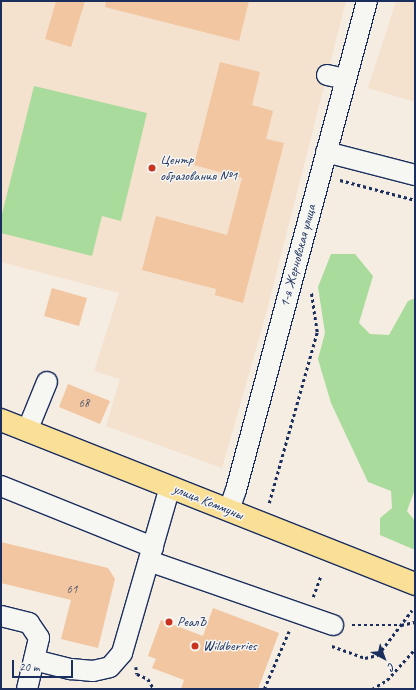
<!DOCTYPE html>
<meta charset="utf-8">
<style>
body{margin:0}
#map{position:relative;width:416px;height:690px;overflow:hidden;background:#f5ece2;font-family:Caveat,sans-serif}
div>[style]{position:absolute}
[style*='--x']{left:calc(var(--x)*1px);top:calc(var(--y)*1px);width:calc(var(--w)*1px);rotate:calc(var(--a)*1deg)}
.built>*{inset:0;background:#f4e1ce}
.green>*{inset:0;background:#a8db9c}
.building>*{inset:0;background:#f1c6a0}
.path>*{height:2.5px;margin-top:-1.25px;transform-origin:0;background:repeating-linear-gradient(90deg,#1b2f5e 0 3px,transparent 0 6px)}
.roads{filter:drop-shadow(1px 0 #1b2f5e) drop-shadow(-1px 0 #1b2f5e) drop-shadow(0 1px #1b2f5e) drop-shadow(0 -1px #1b2f5e)}
.minor>*{height:20px;margin:-10px;padding:0 10px;transform-origin:10px;border-radius:10px;background:#f6f6f2}
.major>*{height:22px;margin:-11px;padding:0 11px;transform-origin:11px;border-radius:11px;background:#fadf96}
.dots>*{width:11px;height:11px;translate:-50% -50%;box-sizing:border-box;border:2px solid #f6f6f2;border-radius:50%}
span{translate:-50% -50%;white-space:nowrap;text-align:center;line-height:1.15;-webkit-text-stroke:3px #f6f6f2;paint-order:stroke}
.number-label{font-size:12px;color:#50556e}
.number-label span{-webkit-text-stroke-width:0}
.poi-label{font-size:14px;color:#1b2f5e}
.left{translate:0 -50%;text-align:left}
.street-label{font-size:14px;color:#1b2f5e}
.frame{position:absolute;inset:0;border:2px solid #1b2f5e;pointer-events:none}
.north{position:absolute;left:364px;top:638px;width:40px;height:40px;-webkit-text-stroke:3px #f6f6f2;paint-order:stroke;rotate:139deg;font-size:11px;font-weight:700;line-height:16px;text-align:center;color:#1b2f5e}
.north::after{content:'';display:block;margin:auto;width:14px;height:18px;background:#1b2f5e;clip-path:polygon(50% 0,100% 100%,50% 72%,0 100%)}
.scale{position:absolute;left:12px;top:660px;width:61px;height:18px;box-sizing:border-box;border:2px solid #1b2f5e;border-top:0;padding-left:5px;font-size:12px;line-height:14px;white-space:nowrap;color:#1b2f5e;-webkit-text-stroke:3px #f6f6f2;paint-order:stroke}
</style>
<div id="map">
<div class="built">
<i style="clip-path:polygon(1px 1px,346px 1px,264px 321px,222px 468px,106px 426px,120px 379px,94px 371px,119px 293px,1px 262px)"></i>
<i style="clip-path:polygon(396px 1px,415px 1px,415px 102px,368px 88px)"></i>
</div>
<div class="green">
<i style="clip-path:polygon(34px 86px,147px 113px,121px 221px,102px 216px,92px 256px,1px 233px,1px 218px)"></i>
<i style="clip-path:polygon(331px 254px,355px 254px,373px 276px,359px 323px,370px 334px,389px 335px,408px 301px,415px 298px,415px 489px,407px 511px,415px 521px,415px 550px,380px 535px,380px 518px,392px 508px,391px 491px,368px 482px,331px 403px,318px 359px,325px 333px,318px 287px)"></i>
</div>
<div class="building">
<i style="clip-path:polygon(56px 1px,85px 1px,71px 47px,45px 39px)"></i>
<i style="clip-path:polygon(106px 1px,249px 1px,239px 41px,105px 7px)"></i>
<i style="clip-path:polygon(220px 62px,260px 72px,252px 105px,273px 111px,266px 139px,284px 143px,243px 303px,215px 295px,216px 289px,142px 270px,156px 216px,227px 235px,242px 178px,194px 165px)"></i>
<i style="clip-path:polygon(52px 288px,87px 298px,79px 326px,44px 316px)"></i>
<i style="clip-path:polygon(68px 384px,110px 401px,100px 424px,59px 407px)"></i>
<i style="clip-path:polygon(1px 542px,108px 568px,115px 579px,98px 648px,61px 639px,71px 600px,1px 583px)"></i>
<i style="clip-path:polygon(213px 608px,279px 633px,258px 689px,181px 689px,184px 680px,152px 668px,156px 659px,148px 656px,161px 620px,203px 636px)"></i>
</div>
<div class="path">
<i style="--x:340;--y:180;--w:78;--a:14.9"></i>
<i style="--x:269;--y:503;--w:178;--a:-74.3"></i>
<i style="--x:317;--y:332;--w:40;--a:-98.5"></i>
<i style="--x:313;--y:597;--w:23;--a:-70"></i>
<i style="--x:352;--y:625;--w:49;--a:0"></i>
<i style="--x:401;--y:625;--w:14;--a:-12"></i>
<i style="--x:332;--y:646;--w:35;--a:20"></i>
<i style="--x:365;--y:658;--w:13;--a:-13"></i>
<i style="--x:378;--y:655;--w:56;--a:-52.9"></i>
<i style="--x:136;--y:667;--w:7;--a:82"></i>
<i style="--x:137;--y:674;--w:12;--a:24"></i>
<i style="--x:148;--y:679;--w:12;--a:59"></i>
<i style="--x:264;--y:689;--w:63;--a:-66.7"></i>
<i style="--x:372;--y:689;--w:17;--a:-31"></i>
<i style="--x:387;--y:680;--w:42;--a:-47.9"></i>
</div>
<div class="roads">
<div class="minor">
<i style="--x:327;--y:75;--w:19;--a:12"></i>
<i style="--x:326;--y:152;--w:92;--a:14.5"></i>
<i style="--x:27;--y:431;--w:53;--a:-67.8"></i>
<i style="--x:1;--y:486;--w:164;--a:21.9"></i>
<i style="--x:229;--y:510;--w:21;--a:-71"></i>
<i style="--x:236;--y:490;--w:506;--a:-75"></i>
<i style="--x:149;--y:561;--w:195;--a:19.2"></i>
<i style="--x:1;--y:616;--w:29;--a:14"></i>
<i style="--x:29;--y:623;--w:18;--a:56"></i>
<i style="--x:39;--y:638;--w:52;--a:103.2"></i>
<i style="--x:34;--y:660;--w:38;--a:14"></i>
<i style="--x:71;--y:669;--w:22;--a:5"></i>
<i style="--x:93;--y:671;--w:17;--a:-13"></i>
<i style="--x:110;--y:667;--w:18;--a:-49"></i>
<i style="--x:122;--y:653;--w:173;--a:-73.9"></i>
</div>
<div class="major">
<i style="--x:1;--y:420;--w:445;--a:21.6"></i>
</div>
</div>
<div class="dots">
<i style="left:152px;top:168px;background:#c8321e"></i>
<i style="left:169px;top:622px;background:#c8321e"></i>
<i style="left:195px;top:646px;background:#c8321e"></i>
</div>
<div class="number-label">
<span style="left:84px;top:404px">68</span>
<span style="left:72px;top:590px">61</span>
</div>
<div class="poi-label">
<span class="left" style="left:160px;top:168px">Центр<br>образования №1</span>
<span class="left" style="left:177px;top:622px">РеалЪ</span>
<span class="left" style="left:203px;top:646px">Wildberries</span>
</div>
<div class="street-label">
<span style="left:298px;top:256px;rotate:-75deg">1-я Жерновская улица</span>
<span style="left:208px;top:502px;rotate:22deg">улица Коммуны</span>
</div>
<div class="frame"></div>
<div class="north">С</div>
<div class="scale">20 m</div>
</div>
